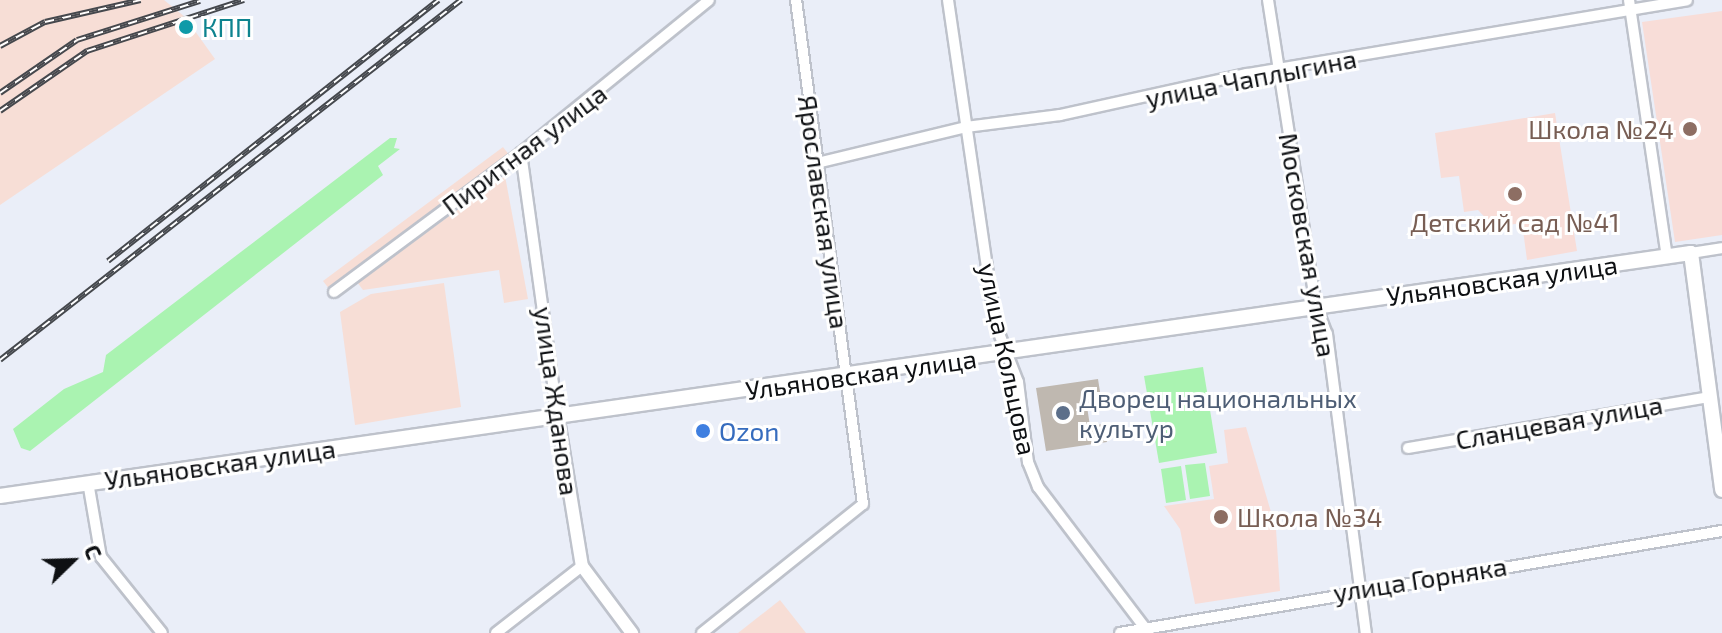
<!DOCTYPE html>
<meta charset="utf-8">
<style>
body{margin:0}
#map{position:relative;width:1722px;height:633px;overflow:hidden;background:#eaeef8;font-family:"Exo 2",sans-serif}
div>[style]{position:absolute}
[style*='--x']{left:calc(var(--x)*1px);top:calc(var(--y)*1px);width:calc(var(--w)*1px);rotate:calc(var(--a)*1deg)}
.industrial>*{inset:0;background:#f7ded6}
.education>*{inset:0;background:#f8ddd8}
.green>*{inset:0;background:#aaf3b1}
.building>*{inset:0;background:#bfb8b0}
.roads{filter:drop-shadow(2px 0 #bec2cb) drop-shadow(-2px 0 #bec2cb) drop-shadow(0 2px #bec2cb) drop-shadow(0 -2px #bec2cb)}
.minor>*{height:10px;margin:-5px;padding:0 5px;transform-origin:5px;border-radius:5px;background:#fff}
.tertiary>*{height:12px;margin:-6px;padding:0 6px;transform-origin:6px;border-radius:6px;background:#fff}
.secondary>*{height:14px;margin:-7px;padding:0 7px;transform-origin:7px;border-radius:7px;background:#fff}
.rail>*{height:6px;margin-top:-3px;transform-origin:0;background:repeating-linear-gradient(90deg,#fff 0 9px,#45484d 0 18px);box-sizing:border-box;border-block:2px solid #45484d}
.dots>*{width:22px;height:22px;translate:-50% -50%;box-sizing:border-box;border:4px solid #fff;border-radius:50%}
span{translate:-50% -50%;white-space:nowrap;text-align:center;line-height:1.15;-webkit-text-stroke:6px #fff;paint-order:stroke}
.culture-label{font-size:26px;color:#0d838f}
.left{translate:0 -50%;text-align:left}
.street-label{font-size:26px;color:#0e1013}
.education-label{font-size:26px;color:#785e54}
.right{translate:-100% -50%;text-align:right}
.service-label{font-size:26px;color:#4e5e75}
.shop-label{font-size:26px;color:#366cbe}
.north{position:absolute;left:32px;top:521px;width:80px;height:80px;-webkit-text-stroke:6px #fff;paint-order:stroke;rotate:67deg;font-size:22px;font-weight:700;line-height:32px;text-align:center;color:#0e1013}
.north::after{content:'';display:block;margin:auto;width:28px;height:36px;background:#0e1013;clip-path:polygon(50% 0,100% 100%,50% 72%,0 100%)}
</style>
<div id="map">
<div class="industrial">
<i style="clip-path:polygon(0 0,164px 0,185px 17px,215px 59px,0 205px)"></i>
<i style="clip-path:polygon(503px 147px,510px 156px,330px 290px,323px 281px)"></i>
<i style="clip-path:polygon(505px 176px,528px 299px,504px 303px,499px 270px,363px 290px,357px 282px)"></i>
<i style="clip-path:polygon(444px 283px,461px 407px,355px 425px,340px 312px,371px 294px)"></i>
<i style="clip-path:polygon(780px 600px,806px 633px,738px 633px)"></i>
</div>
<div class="education">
<i style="clip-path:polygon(1722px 11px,1722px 235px,1675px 242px,1642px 22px)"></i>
<i style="clip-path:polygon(1555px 113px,1577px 251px,1527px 260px,1522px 223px,1494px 227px,1478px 210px,1464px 212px,1459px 176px,1441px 178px,1435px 133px)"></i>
<i style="clip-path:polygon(1246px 427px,1276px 529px,1280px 591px,1195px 604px,1180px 529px,1164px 506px,1214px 499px,1209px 466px,1228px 463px,1224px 430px)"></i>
</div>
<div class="green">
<i style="clip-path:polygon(390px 138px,397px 138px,394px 148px,400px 149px,378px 166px,383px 175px,30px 451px,21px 448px,13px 429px,64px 389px,103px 372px,106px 355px)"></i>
<i style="clip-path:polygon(1203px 367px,1217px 453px,1159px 463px,1144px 376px)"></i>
<i style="clip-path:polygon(1205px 463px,1210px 496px,1190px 499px,1185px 465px)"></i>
<i style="clip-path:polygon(1181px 466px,1186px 500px,1166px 503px,1161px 469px)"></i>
</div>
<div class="building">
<i style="clip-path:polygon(1098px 379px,1101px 398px,1086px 400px,1090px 426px,1104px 424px,1107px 442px,1046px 451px,1036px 388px)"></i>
</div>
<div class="roads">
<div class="minor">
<i style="--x:948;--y:0;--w:326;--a:81.7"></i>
<i style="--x:995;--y:323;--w:63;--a:68.7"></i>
<i style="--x:1018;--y:382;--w:81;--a:82.9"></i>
<i style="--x:1028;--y:462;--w:27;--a:68"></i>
<i style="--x:1038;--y:487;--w:183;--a:52.8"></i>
<i style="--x:1268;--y:0;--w:310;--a:81.1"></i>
<i style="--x:1316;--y:306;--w:30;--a:69"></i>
<i style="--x:1327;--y:334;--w:302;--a:82.6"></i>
<i style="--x:1629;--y:0;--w:259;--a:81.6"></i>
<i style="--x:521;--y:153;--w:270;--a:82.1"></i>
<i style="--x:817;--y:163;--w:153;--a:-13.6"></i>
<i style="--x:966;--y:127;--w:95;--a:-7.3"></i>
<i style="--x:1060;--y:115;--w:191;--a:-12.4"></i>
<i style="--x:1247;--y:74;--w:446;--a:-9.5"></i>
<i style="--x:1691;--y:253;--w:31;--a:-9"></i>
<i style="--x:334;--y:292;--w:233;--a:-36.6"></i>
<i style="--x:521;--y:153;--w:242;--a:-39.1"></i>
<i style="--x:1408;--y:448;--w:306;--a:-9.6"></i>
<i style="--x:88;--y:482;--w:76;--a:80.2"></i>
<i style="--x:101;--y:557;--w:97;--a:51.2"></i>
<i style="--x:496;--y:633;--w:109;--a:-37.9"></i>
<i style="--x:702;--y:633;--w:206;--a:-38.7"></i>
<i style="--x:863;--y:504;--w:508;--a:-97.57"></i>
<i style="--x:1120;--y:633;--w:611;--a:-9.62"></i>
</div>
<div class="tertiary">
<i style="--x:558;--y:420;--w:148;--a:80.7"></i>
<i style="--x:582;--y:566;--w:84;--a:53.3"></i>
</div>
<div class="secondary">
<i style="--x:0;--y:496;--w:1708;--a:-8.18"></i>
<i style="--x:1691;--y:253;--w:239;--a:82.5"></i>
</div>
</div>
<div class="rail">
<i style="--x:0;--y:46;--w:51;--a:-28.1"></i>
<i style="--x:45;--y:22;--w:98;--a:-12.9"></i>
<i style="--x:0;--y:93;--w:93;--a:-34.5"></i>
<i style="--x:77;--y:40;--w:129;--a:-17.6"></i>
<i style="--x:0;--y:111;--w:106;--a:-34.6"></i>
<i style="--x:87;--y:51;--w:165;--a:-18"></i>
<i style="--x:108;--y:261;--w:421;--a:-38.3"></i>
<i style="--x:0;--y:360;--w:585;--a:-37.99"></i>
</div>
<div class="dots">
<i style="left:186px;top:27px;background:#0f9aa8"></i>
<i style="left:1690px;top:129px;background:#8d6e63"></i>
<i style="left:1515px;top:194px;background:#8d6e63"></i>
<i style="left:1063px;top:413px;background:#5c6f8a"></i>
<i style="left:703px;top:431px;background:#3f7fe0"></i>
<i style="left:1221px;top:517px;background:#8d6e63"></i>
</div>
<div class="culture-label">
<span class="left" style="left:202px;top:27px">КПП</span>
</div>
<div class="street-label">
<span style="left:1251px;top:78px;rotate:-11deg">улица Чаплыгина</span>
<span style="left:524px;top:149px;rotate:-37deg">Пиритная улица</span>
<span style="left:824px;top:212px;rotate:82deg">Ярославская улица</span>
<span style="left:1308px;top:245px;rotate:80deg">Московская улица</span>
<span style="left:1502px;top:280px;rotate:-8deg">Ульяновская улица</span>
<span style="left:1008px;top:359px;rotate:78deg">улица Кольцова</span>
<span style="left:861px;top:374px;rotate:-8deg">Ульяновская улица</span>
<span style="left:557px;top:401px;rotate:82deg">улица Жданова</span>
<span style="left:1559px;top:422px;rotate:-10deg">Сланцевая улица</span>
<span style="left:220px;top:464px;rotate:-8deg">Ульяновская улица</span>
<span style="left:1420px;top:579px;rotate:-9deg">улица Горняка</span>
</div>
<div class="education-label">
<span class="right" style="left:1674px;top:129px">Школа №24</span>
<span style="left:1515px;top:222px">Детский сад №41</span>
<span class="left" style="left:1237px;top:517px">Школа №34</span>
</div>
<div class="service-label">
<span class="left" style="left:1079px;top:413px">Дворец национальных<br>культур</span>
</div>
<div class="shop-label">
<span class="left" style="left:719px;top:431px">Ozon</span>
</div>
<div class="north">С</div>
</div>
